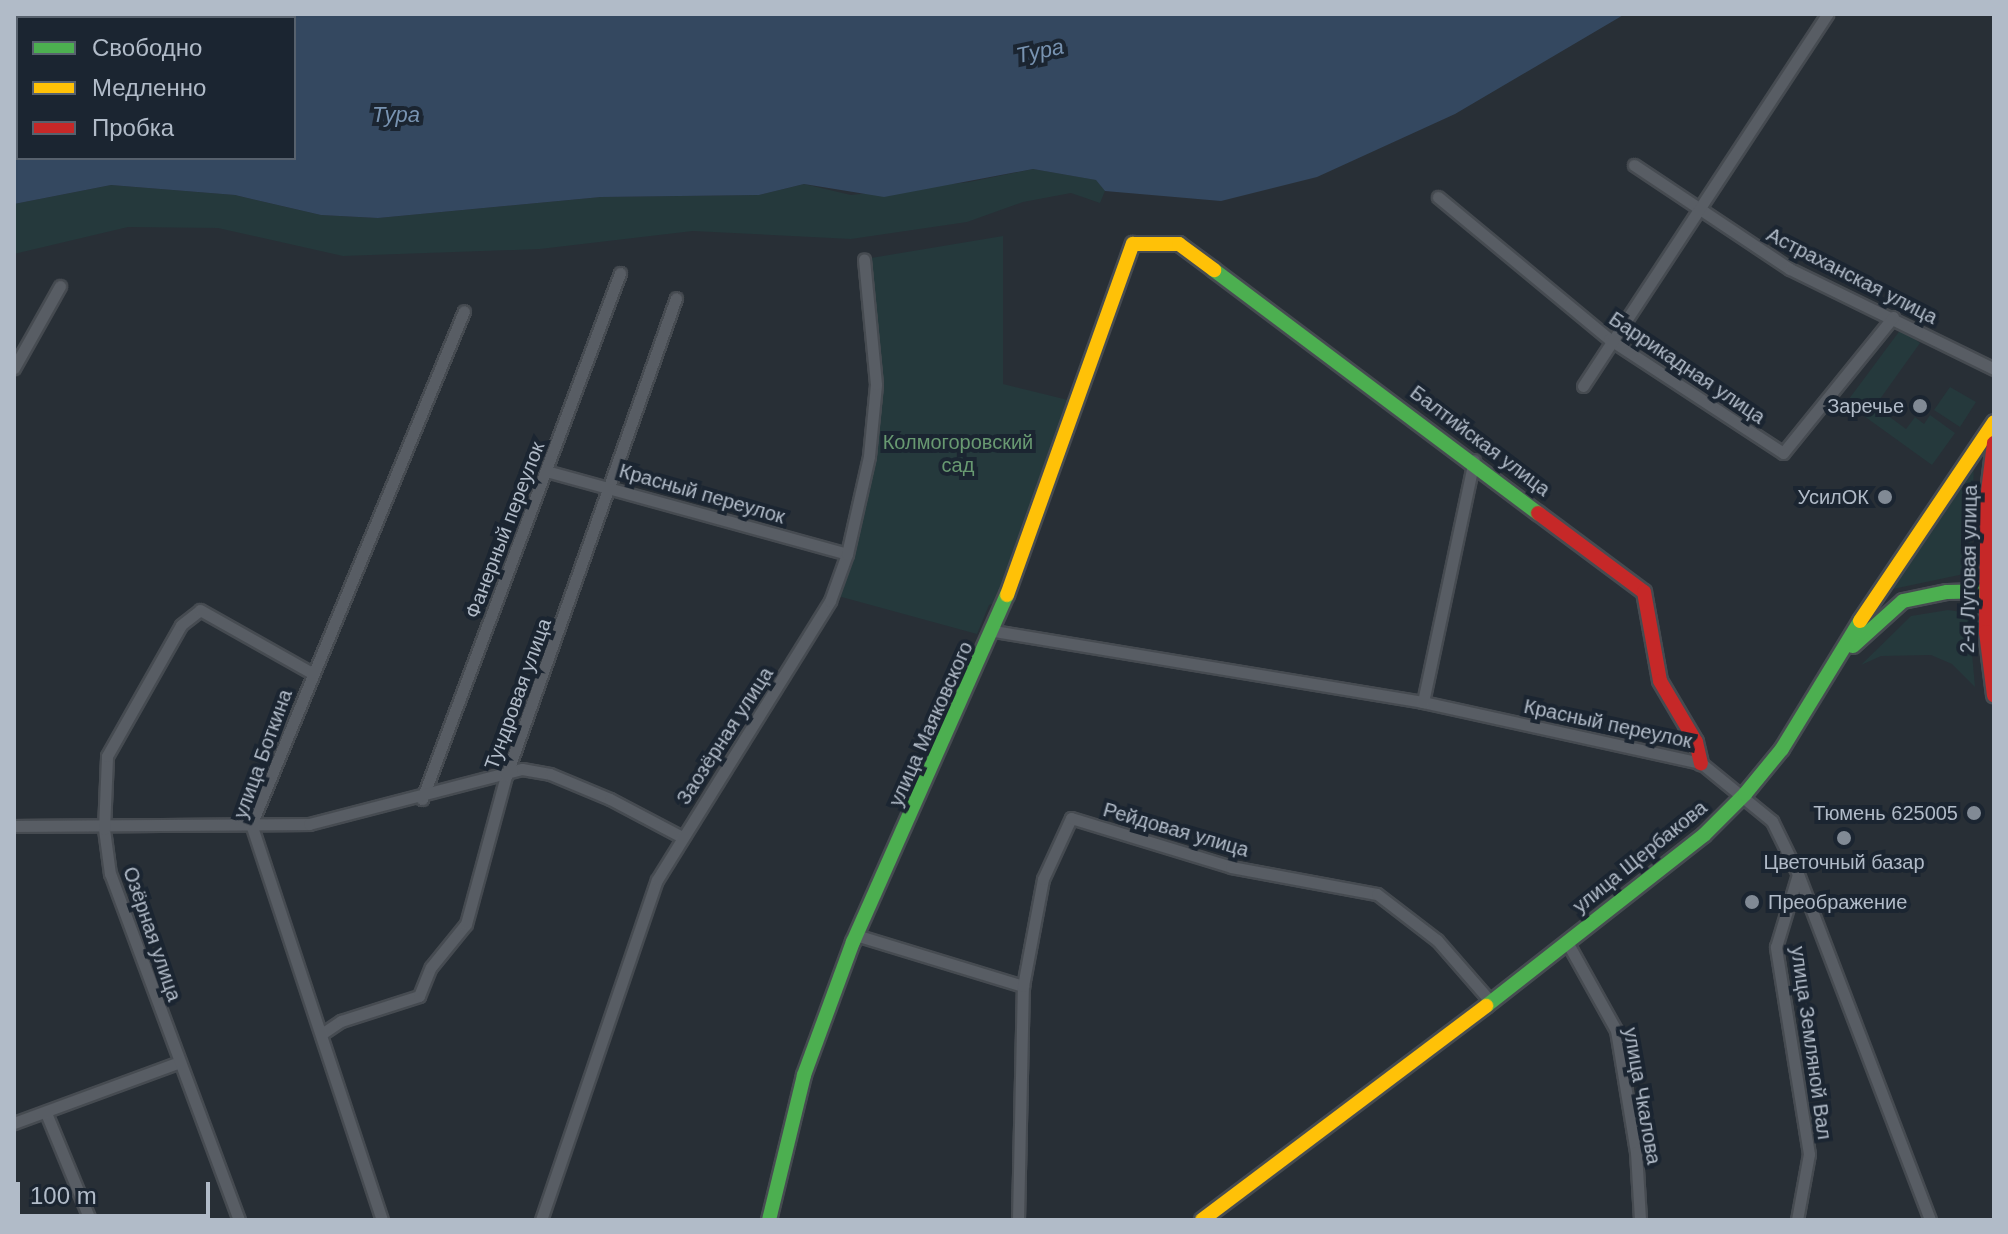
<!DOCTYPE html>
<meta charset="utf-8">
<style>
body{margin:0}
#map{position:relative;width:2008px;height:1234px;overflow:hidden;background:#282f36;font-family:Arial,sans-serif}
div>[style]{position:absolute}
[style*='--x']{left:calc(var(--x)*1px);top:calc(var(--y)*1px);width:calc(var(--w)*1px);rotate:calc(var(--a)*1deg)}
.green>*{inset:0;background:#25393c}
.water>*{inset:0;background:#344860}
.roads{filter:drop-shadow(2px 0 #464b51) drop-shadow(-2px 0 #464b51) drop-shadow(0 2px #464b51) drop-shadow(0 -2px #464b51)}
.street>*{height:11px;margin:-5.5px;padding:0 5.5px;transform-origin:5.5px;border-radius:5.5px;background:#585d64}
.fast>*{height:14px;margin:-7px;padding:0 7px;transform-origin:7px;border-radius:7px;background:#4caf50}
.slow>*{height:14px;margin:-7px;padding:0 7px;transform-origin:7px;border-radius:7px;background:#ffc107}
.jam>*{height:14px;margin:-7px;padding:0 7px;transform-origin:7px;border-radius:7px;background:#c62828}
.dots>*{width:22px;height:22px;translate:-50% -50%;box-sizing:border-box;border:4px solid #1b2531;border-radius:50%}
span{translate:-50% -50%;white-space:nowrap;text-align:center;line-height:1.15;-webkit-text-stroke:8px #1b2531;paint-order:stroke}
.street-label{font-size:20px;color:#b1bbc8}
.poi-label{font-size:20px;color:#b1bbc8}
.right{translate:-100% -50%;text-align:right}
.left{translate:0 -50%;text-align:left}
.park-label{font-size:20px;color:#689971}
.water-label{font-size:22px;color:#7893b1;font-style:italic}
.frame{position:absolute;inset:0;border:16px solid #b1bbc8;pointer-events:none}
.legend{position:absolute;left:16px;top:16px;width:280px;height:144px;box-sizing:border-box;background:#1b2531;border:2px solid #57616d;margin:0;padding:10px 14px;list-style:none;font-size:24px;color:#b1bbc8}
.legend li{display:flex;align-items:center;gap:16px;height:40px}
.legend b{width:40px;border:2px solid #57616d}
.scale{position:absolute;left:16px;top:1182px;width:194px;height:36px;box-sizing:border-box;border:4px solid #b1bbc8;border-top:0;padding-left:10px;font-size:24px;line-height:28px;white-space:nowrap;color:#b1bbc8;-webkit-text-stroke:6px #1b2531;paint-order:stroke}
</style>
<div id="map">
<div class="green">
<i style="clip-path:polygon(1033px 169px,1097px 180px,1105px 191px,1100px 203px,1071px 193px,1023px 202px,967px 222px,851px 239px,693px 231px,540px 249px,343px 256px,218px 228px,128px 227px,14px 254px,14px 204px,111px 185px,235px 195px,321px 215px,378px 218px,601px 197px,759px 195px,804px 184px,851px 195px,969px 182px)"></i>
<i style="clip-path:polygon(1003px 236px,1003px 384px,1068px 400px,1068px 414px,995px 603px,989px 605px,977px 634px,838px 596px,875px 460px,881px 384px,871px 258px)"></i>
<i style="clip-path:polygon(1901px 329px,1920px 343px,1875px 406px,1906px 429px,1915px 417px,1924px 424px,1930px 415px,1955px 433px,1932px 465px,1846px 403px)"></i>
<i style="clip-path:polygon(1950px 387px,1976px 402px,1960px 427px,1934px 410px)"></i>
<i style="clip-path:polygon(1974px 460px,1971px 561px,1964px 574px,1888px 590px)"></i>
<i style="clip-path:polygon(1948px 610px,1962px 612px,1969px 620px,1975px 687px,1952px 664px,1931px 655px,1881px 656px,1861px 665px,1911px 616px)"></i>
</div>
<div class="water">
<i style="clip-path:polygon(evenodd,14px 14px,1625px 14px,1455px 114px,1317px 177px,1221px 201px,1105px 191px,1096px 180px,1033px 169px,884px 197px,804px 184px,759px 195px,601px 197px,378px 218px,321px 215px,235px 195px,111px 185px,14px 204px,14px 14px,18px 18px,294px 18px,294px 158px,18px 158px,18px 18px)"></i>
</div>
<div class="roads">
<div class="street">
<i style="--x:1634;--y:165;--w:187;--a:33.7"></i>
<i style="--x:1790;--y:269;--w:227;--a:26.1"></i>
<i style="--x:1438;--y:197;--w:222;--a:39.7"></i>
<i style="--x:1609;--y:339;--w:208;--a:33.2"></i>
<i style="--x:1783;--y:453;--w:175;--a:-51"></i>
<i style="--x:14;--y:368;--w:94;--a:-60.7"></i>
<i style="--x:1583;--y:386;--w:445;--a:-56.7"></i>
<i style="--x:546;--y:471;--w:312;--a:15.4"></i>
<i style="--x:994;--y:631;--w:435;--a:9.4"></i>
<i style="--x:1423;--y:702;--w:285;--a:12.4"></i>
<i style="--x:1701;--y:763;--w:92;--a:39.2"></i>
<i style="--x:1772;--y:821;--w:59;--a:63.9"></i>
<i style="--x:1798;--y:874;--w:370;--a:69.1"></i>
<i style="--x:1423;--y:702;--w:247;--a:-78.1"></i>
<i style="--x:422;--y:799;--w:562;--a:-69.37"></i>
<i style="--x:14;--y:826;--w:295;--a:-0.4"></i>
<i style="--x:309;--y:824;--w:220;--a:-14.5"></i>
<i style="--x:522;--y:769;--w:28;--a:10"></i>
<i style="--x:550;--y:774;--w:65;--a:22.6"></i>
<i style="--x:610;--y:799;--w:79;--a:27.9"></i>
<i style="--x:856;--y:935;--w:175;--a:17"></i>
<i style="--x:1567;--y:942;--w:101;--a:60.9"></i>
<i style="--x:1616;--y:1030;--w:124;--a:80.7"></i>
<i style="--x:1636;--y:1152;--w:68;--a:86.6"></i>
<i style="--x:323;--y:1033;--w:22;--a:-34"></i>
<i style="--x:341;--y:1021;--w:82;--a:-17.8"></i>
<i style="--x:419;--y:996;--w:31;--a:-68"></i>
<i style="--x:431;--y:967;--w:55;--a:-50.9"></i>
<i style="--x:466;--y:924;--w:153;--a:-74.9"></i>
<i style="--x:506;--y:776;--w:507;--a:-70.42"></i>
<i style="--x:46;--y:1113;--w:116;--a:67.6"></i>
<i style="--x:14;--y:1123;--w:174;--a:-20.2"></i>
<i style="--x:239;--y:1220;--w:369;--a:-110.4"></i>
<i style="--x:110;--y:874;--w:45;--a:-97.6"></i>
<i style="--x:104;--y:829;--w:73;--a:-87.6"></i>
<i style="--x:107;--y:756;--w:150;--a:-60.5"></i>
<i style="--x:181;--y:625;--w:24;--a:-38"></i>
<i style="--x:200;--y:610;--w:129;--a:29.4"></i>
<i style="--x:382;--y:1220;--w:416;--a:-108.3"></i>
<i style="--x:251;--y:825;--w:556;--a:-67.49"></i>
<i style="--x:541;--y:1220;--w:359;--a:-71.2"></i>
<i style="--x:657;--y:880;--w:328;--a:-58.2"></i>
<i style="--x:830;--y:601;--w:50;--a:-70.1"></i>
<i style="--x:847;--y:554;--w:100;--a:-77.3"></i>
<i style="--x:869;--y:456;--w:72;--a:-84.4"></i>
<i style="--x:876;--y:384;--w:125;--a:-95.5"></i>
<i style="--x:1018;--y:1220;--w:234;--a:-88.8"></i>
<i style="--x:1023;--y:986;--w:109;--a:-79.4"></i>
<i style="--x:1043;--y:879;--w:67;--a:-65.3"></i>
<i style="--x:1071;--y:818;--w:167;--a:17"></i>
<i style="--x:1231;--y:867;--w:148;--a:10.5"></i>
<i style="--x:1377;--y:894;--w:76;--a:37.5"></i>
<i style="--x:1437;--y:940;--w:82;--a:48.9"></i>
<i style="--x:1797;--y:1220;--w:67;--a:-79.7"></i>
<i style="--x:1809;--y:1154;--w:210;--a:-99.1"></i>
<i style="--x:1776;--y:947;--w:76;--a:-73.2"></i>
</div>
<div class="fast">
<i style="--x:1214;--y:270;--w:405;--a:36.9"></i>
<i style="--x:1853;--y:646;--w:67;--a:-42"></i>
<i style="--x:1903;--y:601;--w:45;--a:-11.6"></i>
<i style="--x:1947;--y:592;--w:47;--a:-1.2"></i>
<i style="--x:1486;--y:1006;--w:277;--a:-38.1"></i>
<i style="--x:1704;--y:835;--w:58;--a:-45"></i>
<i style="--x:1745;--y:794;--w:58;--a:-50.6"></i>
<i style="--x:1782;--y:749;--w:150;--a:-58.6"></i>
<i style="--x:769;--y:1220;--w:149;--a:-76.4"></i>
<i style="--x:804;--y:1075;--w:142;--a:-69.8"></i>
<i style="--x:853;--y:942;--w:380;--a:-66.1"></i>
</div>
<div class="slow">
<i style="--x:1007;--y:595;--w:373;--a:-70.3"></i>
<i style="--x:1133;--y:244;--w:46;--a:0"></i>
<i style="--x:1179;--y:244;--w:44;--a:36.6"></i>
<i style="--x:1860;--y:621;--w:240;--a:-56"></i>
<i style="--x:1202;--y:1220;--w:356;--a:-37"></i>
</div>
<div class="jam">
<i style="--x:1994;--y:443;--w:57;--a:97"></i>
<i style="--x:1987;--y:500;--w:132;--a:90.4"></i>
<i style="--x:1986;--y:632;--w:64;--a:82.8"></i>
<i style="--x:1538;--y:513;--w:132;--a:36.7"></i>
<i style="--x:1644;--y:592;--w:90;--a:79.8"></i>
<i style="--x:1660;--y:681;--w:71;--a:59.5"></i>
<i style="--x:1696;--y:742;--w:22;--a:77"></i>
</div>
</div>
<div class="dots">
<i style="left:1920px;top:406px;background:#818a95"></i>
<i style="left:1885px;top:497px;background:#818a95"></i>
<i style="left:1974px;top:813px;background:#818a95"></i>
<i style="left:1844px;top:838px;background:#818a95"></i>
<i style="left:1752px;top:902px;background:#818a95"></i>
</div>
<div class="street-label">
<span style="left:1852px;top:276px;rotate:27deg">Астраханская улица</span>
<span style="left:1687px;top:368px;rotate:34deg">Баррикадная улица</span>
<span style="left:1480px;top:441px;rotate:37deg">Балтийская улица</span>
<span style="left:702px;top:494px;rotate:16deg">Красный переулок</span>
<span style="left:505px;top:530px;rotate:-69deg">Фанерный переулок</span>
<span style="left:1969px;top:569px;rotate:-89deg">2-я Луговая улица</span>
<span style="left:518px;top:694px;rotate:-70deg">Тундровая улица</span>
<span style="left:931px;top:724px;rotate:-66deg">улица Маяковского</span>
<span style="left:1608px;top:724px;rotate:12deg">Красный переулок</span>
<span style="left:725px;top:736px;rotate:-57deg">Заозёрная улица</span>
<span style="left:263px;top:754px;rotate:-70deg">улица Боткина</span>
<span style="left:1176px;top:830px;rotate:16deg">Рейдовая улица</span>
<span style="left:1640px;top:857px;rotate:-39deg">улица Щербакова</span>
<span style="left:152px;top:934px;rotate:71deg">Озёрная улица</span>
<span style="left:1811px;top:1043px;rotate:82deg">улица Земляной Вал</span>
<span style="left:1642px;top:1096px;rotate:80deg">улица Чкалова</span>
</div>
<div class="poi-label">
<span class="right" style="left:1904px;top:406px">Заречье</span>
<span class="right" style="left:1869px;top:497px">УсилОК</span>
<span class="right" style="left:1958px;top:813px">Тюмень 625005</span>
<span style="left:1844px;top:862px">Цветочный базар</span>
<span class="left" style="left:1768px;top:902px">Преображение</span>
</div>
<div class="park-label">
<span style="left:958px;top:454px">Колмогоровский<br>сад</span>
</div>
<div class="water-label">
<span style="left:1040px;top:51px;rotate:-12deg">Тура</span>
<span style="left:396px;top:115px">Тура</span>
</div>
<div class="frame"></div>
<ul class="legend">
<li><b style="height:10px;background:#4caf50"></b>Свободно</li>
<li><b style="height:10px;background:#ffc107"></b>Медленно</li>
<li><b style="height:10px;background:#c62828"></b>Пробка</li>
</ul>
<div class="scale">100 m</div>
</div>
